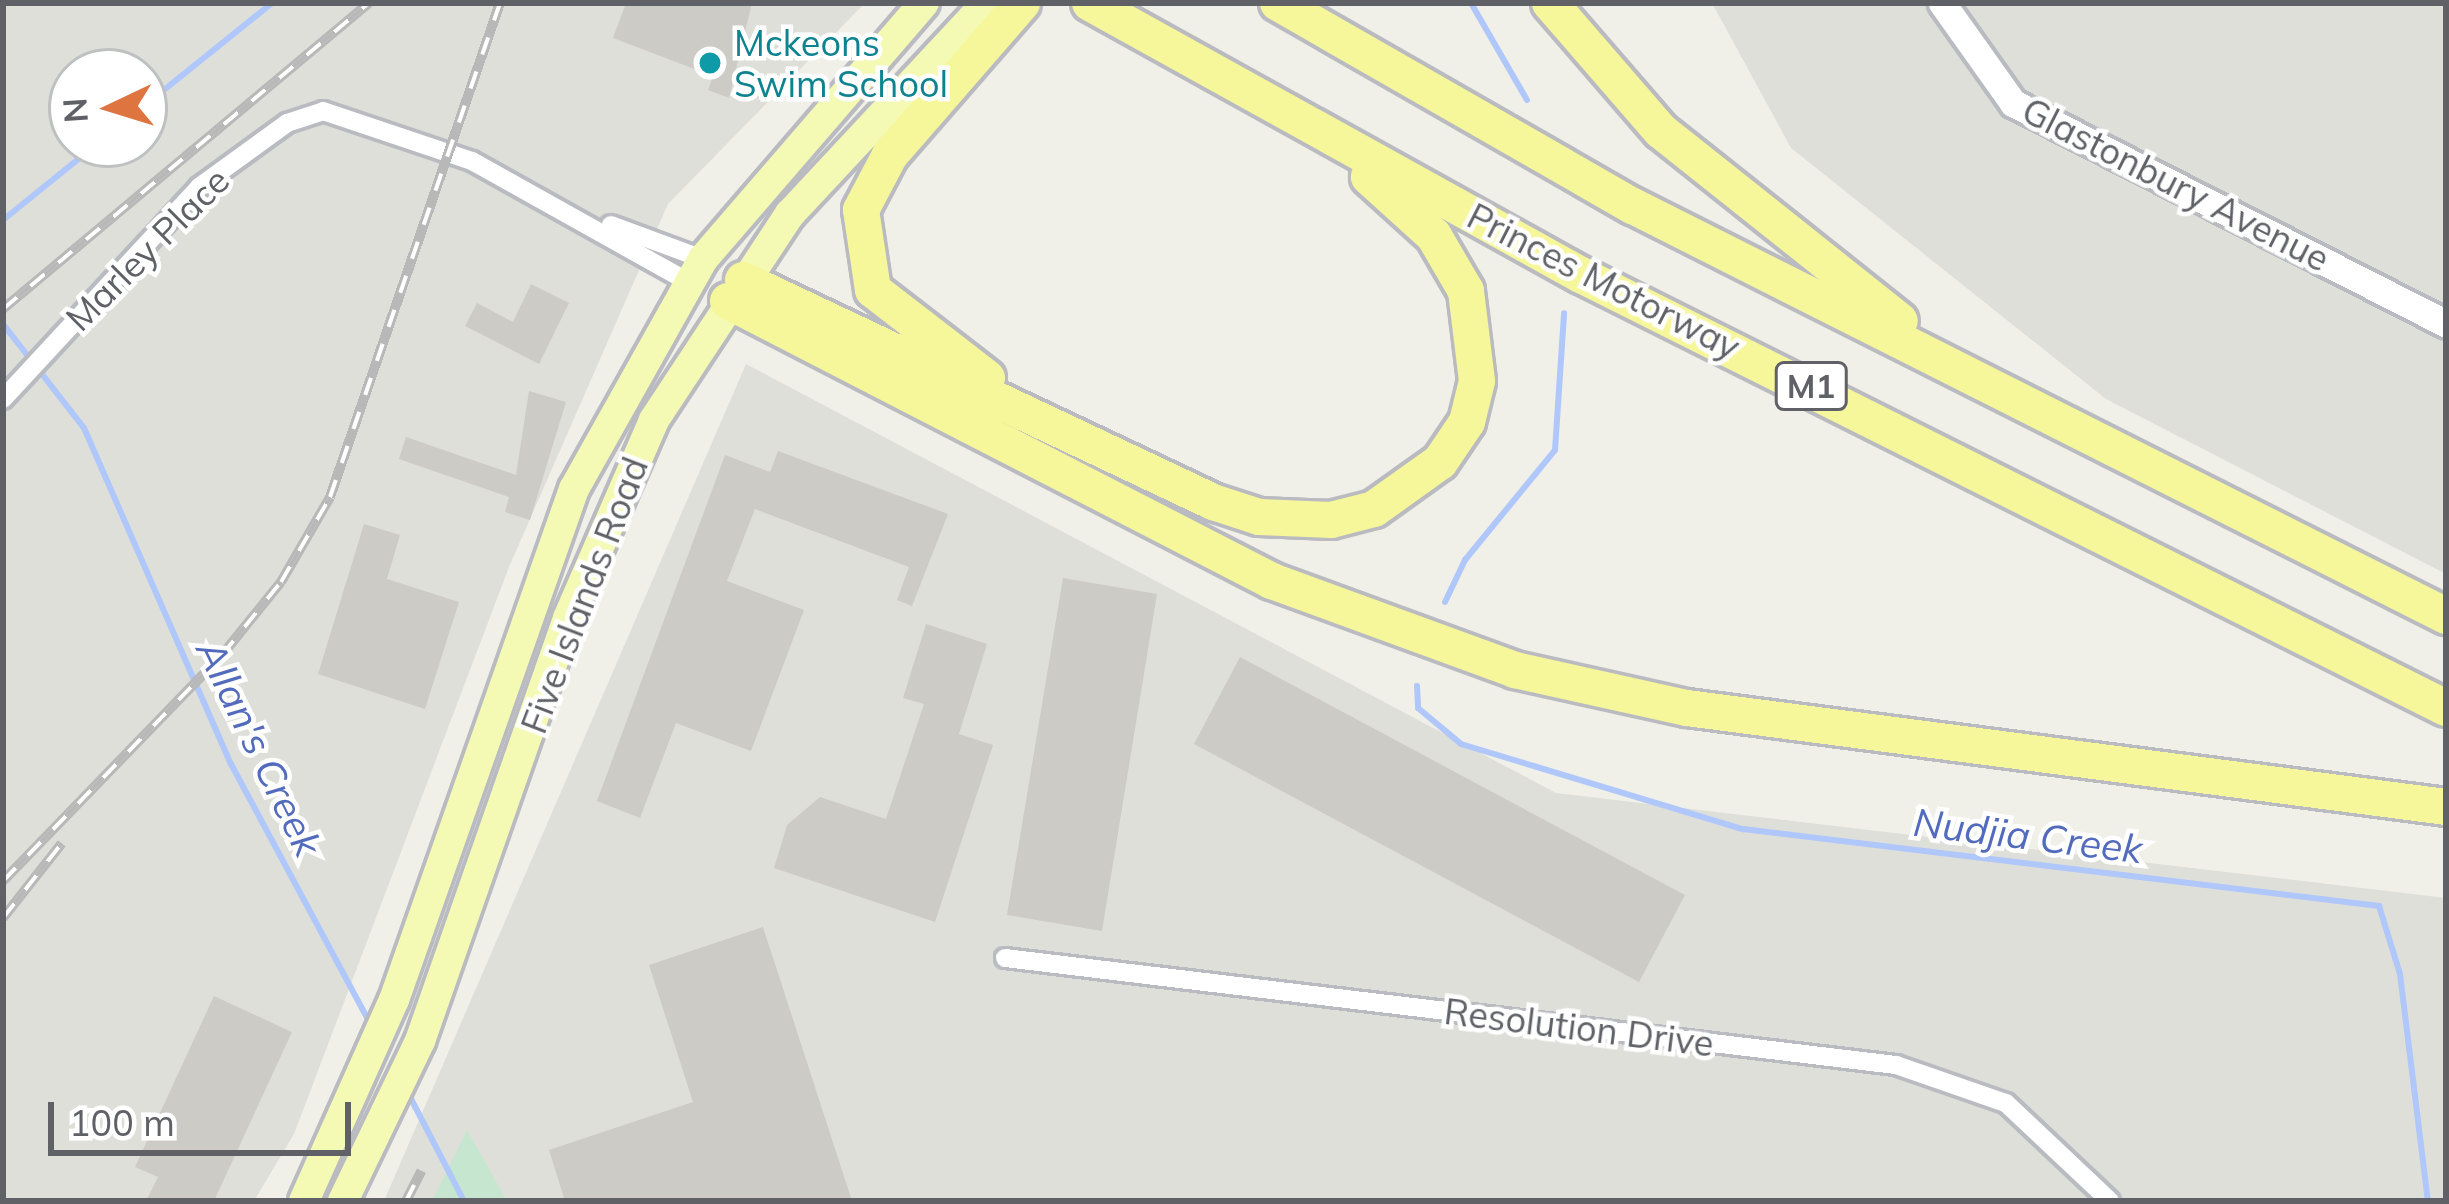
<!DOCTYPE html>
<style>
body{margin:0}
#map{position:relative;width:2449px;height:1204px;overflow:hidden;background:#f0f0e8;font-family:Mulish,sans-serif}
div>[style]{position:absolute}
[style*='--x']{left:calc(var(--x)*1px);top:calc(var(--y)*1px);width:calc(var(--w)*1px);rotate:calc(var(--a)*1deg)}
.industrial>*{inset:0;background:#dfdfda}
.green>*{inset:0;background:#c7e6cf}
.stream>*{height:6px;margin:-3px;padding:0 3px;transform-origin:3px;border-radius:3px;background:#afc7fa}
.building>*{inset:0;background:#cccbc5}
.roads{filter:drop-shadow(3px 0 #babbc1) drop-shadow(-3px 0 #babbc1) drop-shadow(0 3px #babbc1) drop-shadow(0 -3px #babbc1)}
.minor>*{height:18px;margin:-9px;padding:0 9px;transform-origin:9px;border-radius:9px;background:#fff}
.secondary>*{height:27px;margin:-13.5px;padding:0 13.5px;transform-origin:13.5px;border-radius:13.5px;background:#fff}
.primary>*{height:30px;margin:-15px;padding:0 15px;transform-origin:15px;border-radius:15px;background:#f4fab4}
.motorway>*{height:36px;margin:-18px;padding:0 18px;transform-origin:18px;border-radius:18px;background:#f6f69a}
.rail>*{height:10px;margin-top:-5px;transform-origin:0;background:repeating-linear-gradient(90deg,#fff 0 18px,#b8b8b9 0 36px);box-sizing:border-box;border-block:3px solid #b8b8b9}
.dots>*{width:33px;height:33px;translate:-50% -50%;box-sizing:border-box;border:6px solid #fff;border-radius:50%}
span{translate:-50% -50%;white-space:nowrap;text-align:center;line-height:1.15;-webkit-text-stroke:9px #fff;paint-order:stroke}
.shield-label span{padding:3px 9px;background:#fff;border:3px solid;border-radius:9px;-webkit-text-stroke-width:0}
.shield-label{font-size:33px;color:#5f6167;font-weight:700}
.culture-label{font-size:36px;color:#0d838f}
.left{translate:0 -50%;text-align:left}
.street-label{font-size:36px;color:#5f6167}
.water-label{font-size:39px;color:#526bbd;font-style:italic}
.frame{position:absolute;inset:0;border:6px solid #5f6167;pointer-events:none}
.north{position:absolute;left:48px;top:48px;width:120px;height:120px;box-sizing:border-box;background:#fff;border:3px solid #bfc0c2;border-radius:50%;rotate:266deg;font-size:33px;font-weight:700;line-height:48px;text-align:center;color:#5f6167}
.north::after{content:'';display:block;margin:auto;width:42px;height:54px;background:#de7440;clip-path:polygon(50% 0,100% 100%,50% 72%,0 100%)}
.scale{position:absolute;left:48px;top:1102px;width:303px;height:54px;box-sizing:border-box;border:6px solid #5f6167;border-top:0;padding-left:15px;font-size:36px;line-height:42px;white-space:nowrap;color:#5f6167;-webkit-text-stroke:9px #fff;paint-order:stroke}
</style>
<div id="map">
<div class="industrial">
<i style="clip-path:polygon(evenodd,3px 3px,862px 6px,668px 204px,509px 567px,294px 1134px,254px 1201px,3px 1201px,3px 3px,72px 72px,144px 72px,144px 144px,72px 144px,72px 72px)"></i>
<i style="clip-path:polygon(1712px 3px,2446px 3px,2446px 574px,2106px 399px,1791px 148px)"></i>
<i style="clip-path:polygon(746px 364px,1556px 793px,2446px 898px,2446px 1201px,384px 1201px)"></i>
</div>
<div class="green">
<i style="clip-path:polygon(467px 1130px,507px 1201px,432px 1201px)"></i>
</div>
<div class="stream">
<i style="--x:1471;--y:3;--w:112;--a:60"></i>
<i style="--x:144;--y:106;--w:164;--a:-38.8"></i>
<i style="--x:3;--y:220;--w:121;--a:-39"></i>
<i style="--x:3;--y:324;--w:132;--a:52.1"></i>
<i style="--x:84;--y:428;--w:367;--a:66.4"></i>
<i style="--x:231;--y:764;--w:294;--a:61.8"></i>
<i style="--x:1445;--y:602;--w:47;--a:-64.5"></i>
<i style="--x:1465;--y:560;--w:142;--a:-50.7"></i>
<i style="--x:1555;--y:450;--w:137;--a:-86.2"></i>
<i style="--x:1417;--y:686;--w:22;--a:87"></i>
<i style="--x:1418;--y:708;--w:56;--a:39.9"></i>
<i style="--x:1461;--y:744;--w:295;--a:16.8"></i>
<i style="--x:1743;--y:829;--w:641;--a:6.9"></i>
<i style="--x:2379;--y:906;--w:71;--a:72.8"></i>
<i style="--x:2400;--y:974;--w:229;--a:83"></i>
<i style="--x:408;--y:1093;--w:122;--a:62.6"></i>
</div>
<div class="building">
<i style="clip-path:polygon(626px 3px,752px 3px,729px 98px,708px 90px,713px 76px,613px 38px)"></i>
<i style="clip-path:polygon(531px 284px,569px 303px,539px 364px,465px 326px,477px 303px,513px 322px)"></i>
<i style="clip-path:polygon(529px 391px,566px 402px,530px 520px,505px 512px,509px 497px,399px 459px,406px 437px,516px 475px)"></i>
<i style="clip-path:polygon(778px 451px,948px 514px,912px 606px,897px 600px,909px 567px,755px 509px,727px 581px,804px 610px,751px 751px,676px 723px,640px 818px,597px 801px,725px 455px,770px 472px)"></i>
<i style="clip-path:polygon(364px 524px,400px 535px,387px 579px,459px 602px,425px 709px,318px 674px)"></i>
<i style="clip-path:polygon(1063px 578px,1157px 594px,1102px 931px,1007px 915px)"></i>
<i style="clip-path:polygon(926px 624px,987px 644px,959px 734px,993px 745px,935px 922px,774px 868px,787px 825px,820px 797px,886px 819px,924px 704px,903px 698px)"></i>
<i style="clip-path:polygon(1240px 657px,1685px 895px,1639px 982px,1194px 744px)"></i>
<i style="clip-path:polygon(763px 927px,852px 1201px,565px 1201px,549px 1150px,693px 1102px,649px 965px)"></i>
<i style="clip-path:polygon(214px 996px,292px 1032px,214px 1201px,146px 1201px,158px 1177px,135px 1167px)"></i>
</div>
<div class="roads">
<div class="minor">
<i style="--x:611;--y:225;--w:98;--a:20.3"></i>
<i style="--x:3;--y:399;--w:289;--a:-47.2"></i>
<i style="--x:199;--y:187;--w:109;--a:-36"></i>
<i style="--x:287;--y:123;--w:38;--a:-18"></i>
<i style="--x:323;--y:111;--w:157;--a:18.6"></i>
<i style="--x:472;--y:161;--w:250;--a:29.2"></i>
<i style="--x:1005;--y:958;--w:897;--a:6.85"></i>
<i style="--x:1896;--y:1065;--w:116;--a:19.1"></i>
<i style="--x:2006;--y:1103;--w:143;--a:43.3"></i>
</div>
<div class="secondary">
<i style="--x:1942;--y:3;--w:123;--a:54.6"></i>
<i style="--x:2013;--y:103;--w:486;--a:27"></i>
</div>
<div class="primary">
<i style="--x:304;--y:1201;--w:220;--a:-65.9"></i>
<i style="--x:394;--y:1000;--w:542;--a:-70.6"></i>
<i style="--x:574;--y:489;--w:264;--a:-60.7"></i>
<i style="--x:703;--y:259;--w:338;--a:-49.2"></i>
<i style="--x:343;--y:1201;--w:178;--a:-64.3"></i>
<i style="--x:420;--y:1041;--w:448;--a:-70.7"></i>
<i style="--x:568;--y:618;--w:216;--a:-66.5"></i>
<i style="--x:654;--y:420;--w:247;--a:-56.6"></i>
<i style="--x:790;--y:214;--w:289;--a:-47"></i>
</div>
<div class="motorway">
<i style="--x:1090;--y:3;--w:561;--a:28.99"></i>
<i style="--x:1581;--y:275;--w:967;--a:26.59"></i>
<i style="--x:1278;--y:3;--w:409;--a:29.8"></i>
<i style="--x:1633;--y:206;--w:911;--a:26.76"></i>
<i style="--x:1550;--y:3;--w:169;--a:49.1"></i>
<i style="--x:1661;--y:131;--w:305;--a:38.5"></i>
<i style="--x:743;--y:280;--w:520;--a:25.28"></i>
<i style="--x:1213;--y:502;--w:48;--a:18.1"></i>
<i style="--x:1259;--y:517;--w:72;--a:2.4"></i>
<i style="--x:1331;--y:520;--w:44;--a:-14.3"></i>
<i style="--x:1374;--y:509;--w:81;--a:-35.5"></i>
<i style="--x:1440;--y:462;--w:48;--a:-56"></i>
<i style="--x:1467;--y:422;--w:42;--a:-76.3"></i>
<i style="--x:1477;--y:381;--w:91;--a:-97"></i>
<i style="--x:1466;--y:291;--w:64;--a:-120.2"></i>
<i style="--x:1434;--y:236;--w:88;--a:-137.8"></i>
<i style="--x:728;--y:301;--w:612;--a:27.24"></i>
<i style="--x:1272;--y:581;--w:259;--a:20.1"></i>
<i style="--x:1515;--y:670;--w:176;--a:12.5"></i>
<i style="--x:1687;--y:708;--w:765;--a:7.43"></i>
<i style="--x:987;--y:378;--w:144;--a:-142.3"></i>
<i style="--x:873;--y:290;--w:81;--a:-98.5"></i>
<i style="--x:861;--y:210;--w:62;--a:-62.2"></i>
<i style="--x:890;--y:155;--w:201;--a:-49"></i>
</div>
</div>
<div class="rail">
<i style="--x:3;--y:309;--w:477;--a:-39.9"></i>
<i style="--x:3;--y:881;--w:315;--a:-45.9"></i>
<i style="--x:222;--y:655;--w:94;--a:-51.1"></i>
<i style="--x:281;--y:582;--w:98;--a:-60"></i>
<i style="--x:330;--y:497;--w:522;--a:-71.01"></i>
<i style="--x:3;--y:918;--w:95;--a:-51.8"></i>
<i style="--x:406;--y:1201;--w:34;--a:-63"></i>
</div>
<div class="dots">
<i style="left:710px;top:63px;background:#0f9aa8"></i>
</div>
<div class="shield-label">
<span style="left:1811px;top:386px">M1</span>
</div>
<div class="culture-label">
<span class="left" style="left:734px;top:63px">Mckeons<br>Swim School</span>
</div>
<div class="street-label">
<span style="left:2176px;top:184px;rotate:27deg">Glastonbury Avenue</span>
<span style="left:147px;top:249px;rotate:-45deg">Marley Place</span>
<span style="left:1604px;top:281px;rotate:27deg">Princes Motorway</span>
<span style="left:584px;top:595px;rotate:-69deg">Five Islands Road</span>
<span style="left:1579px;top:1027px;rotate:7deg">Resolution Drive</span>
</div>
<div class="water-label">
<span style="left:259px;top:748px;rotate:64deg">Allan's Creek</span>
<span style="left:2028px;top:836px;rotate:7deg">Nudjia Creek</span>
</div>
<div class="frame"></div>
<div class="north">N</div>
<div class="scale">100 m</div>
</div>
